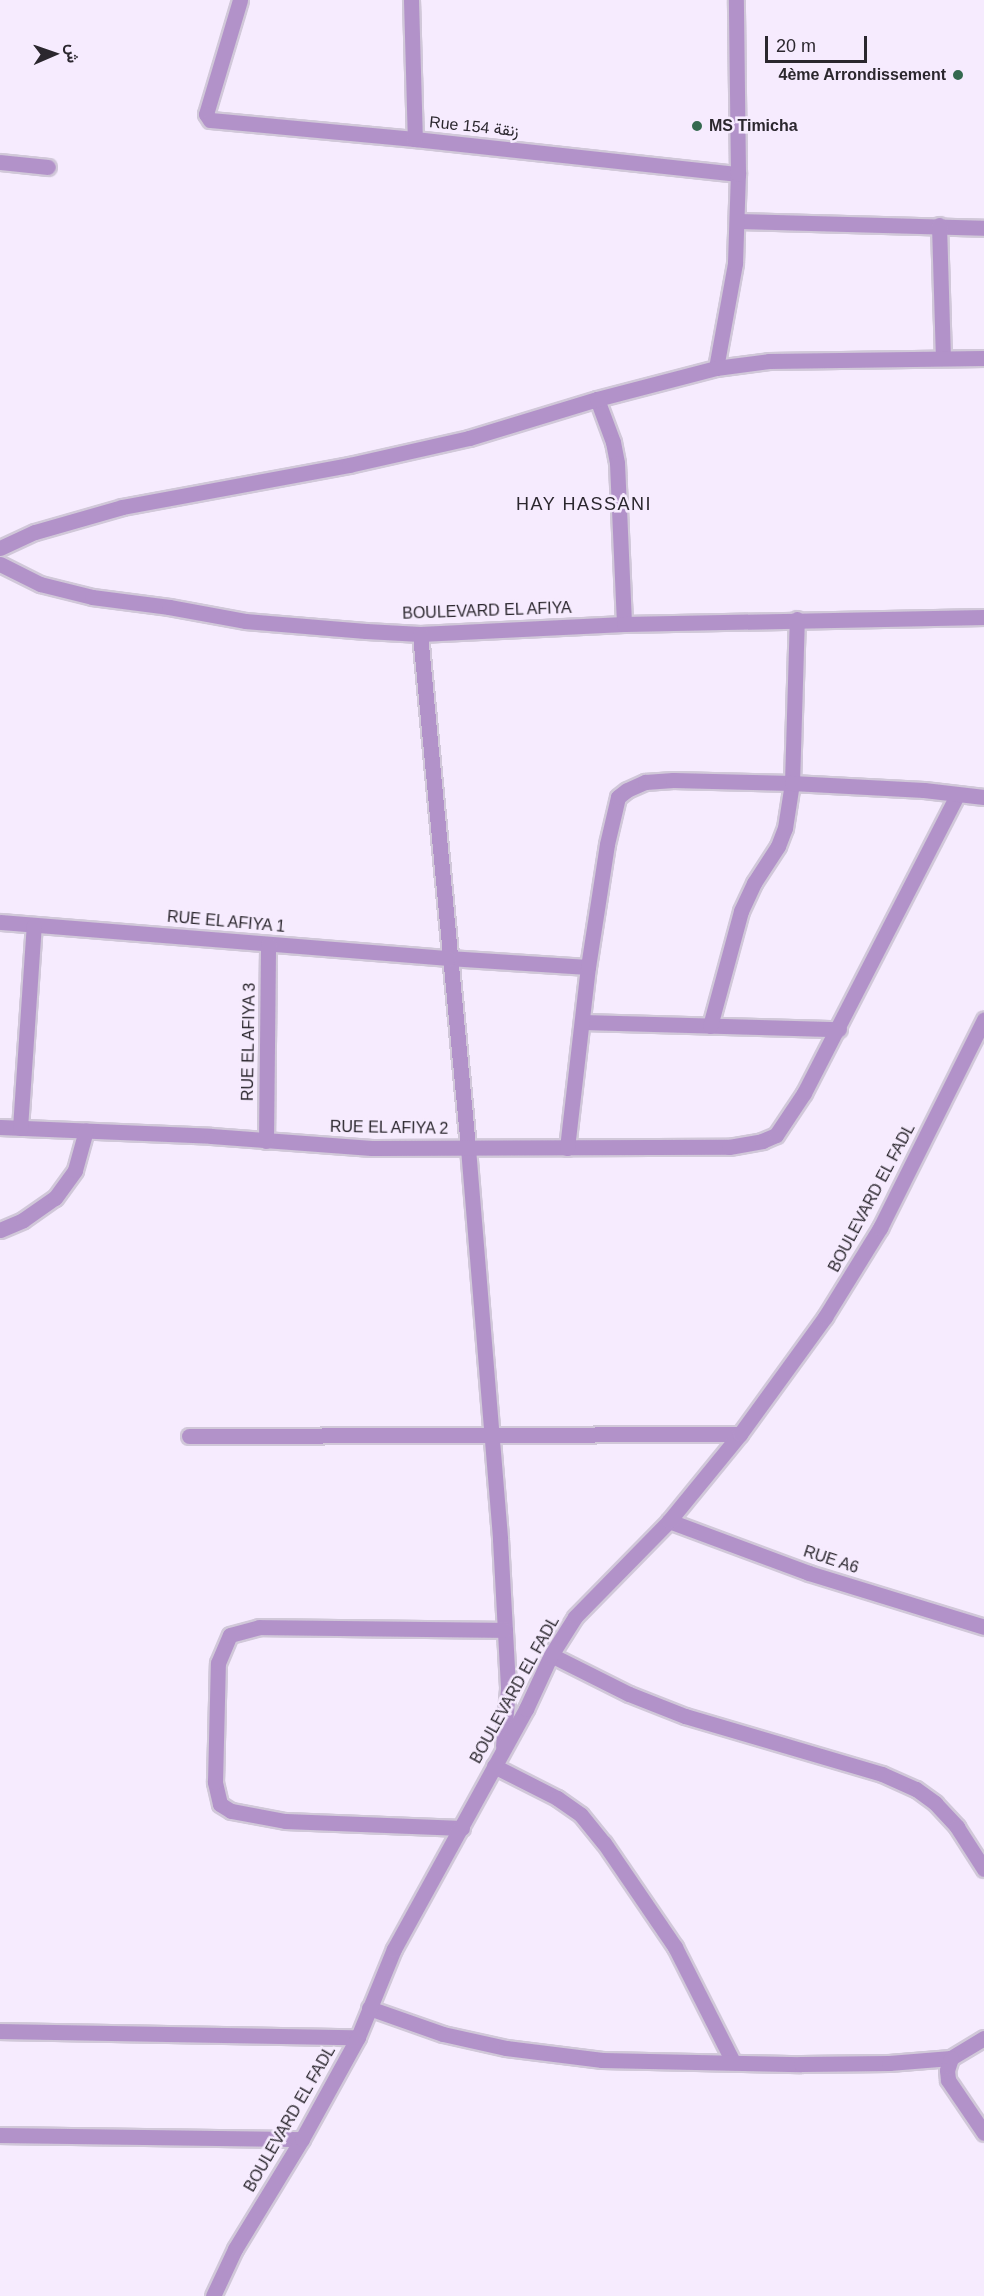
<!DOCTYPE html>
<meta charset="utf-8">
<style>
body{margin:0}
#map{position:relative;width:984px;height:2296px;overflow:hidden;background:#f6ebfe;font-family:Arial,Vazirmatn,sans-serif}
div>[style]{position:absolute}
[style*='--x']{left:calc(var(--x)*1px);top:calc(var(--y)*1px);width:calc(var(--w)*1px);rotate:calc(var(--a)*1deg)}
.roads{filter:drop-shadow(2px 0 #d1c8d9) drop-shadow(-2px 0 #d1c8d9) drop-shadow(0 2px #d1c8d9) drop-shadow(0 -2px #d1c8d9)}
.service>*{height:15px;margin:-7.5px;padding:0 7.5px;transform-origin:7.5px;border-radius:7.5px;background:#b292c9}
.minor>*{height:15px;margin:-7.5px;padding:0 7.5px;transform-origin:7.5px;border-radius:7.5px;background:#b292c9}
.dots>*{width:16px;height:16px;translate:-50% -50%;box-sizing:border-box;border:3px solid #f6ebfe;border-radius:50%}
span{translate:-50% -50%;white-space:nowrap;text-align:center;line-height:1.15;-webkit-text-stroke:5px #f6ebfe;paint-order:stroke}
.poi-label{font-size:16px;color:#2b272e;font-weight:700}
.right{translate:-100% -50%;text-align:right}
.left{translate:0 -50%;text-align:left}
.street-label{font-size:16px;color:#2b272e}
.neighbourhood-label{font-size:18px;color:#2b272e;letter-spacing:1.5px}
.north{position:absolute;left:24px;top:24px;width:60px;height:60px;-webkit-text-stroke:4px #f6ebfe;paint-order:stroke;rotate:88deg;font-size:16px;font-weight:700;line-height:24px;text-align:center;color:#2b272e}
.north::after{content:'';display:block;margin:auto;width:21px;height:27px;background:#2b272e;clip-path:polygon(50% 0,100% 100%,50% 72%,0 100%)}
.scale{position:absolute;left:765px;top:36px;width:102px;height:27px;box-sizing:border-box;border:3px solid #2b272e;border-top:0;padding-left:8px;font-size:18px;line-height:21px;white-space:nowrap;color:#2b272e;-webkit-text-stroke:4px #f6ebfe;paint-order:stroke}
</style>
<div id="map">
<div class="roads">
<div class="service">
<i style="--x:448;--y:958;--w:140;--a:3.7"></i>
<i style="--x:582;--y:1022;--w:257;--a:1.6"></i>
<i style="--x:710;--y:1026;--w:119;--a:-74.9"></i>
<i style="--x:741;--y:911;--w:31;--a:-65"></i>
<i style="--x:754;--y:883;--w:44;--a:-57"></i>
<i style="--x:778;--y:846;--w:19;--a:-69"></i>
<i style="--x:785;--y:828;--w:46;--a:-81.2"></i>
<i style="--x:551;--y:1655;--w:87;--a:26.6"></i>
<i style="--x:629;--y:1694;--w:60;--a:21.4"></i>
<i style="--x:685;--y:1716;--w:205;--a:16.4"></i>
<i style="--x:882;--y:1774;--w:37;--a:24"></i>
<i style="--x:916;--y:1789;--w:24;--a:36"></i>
<i style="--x:935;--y:1803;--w:33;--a:47"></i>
<i style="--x:957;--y:1827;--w:50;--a:57.3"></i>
<i style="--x:494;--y:1766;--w:71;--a:26.9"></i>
<i style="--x:557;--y:1798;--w:29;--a:35"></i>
<i style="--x:581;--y:1815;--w:36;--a:51"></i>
<i style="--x:604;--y:1843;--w:126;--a:55.7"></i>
<i style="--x:675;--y:1947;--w:129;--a:63.2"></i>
<i style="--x:369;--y:2008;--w:78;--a:19.4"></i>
<i style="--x:443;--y:2034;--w:65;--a:12.5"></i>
<i style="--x:506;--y:2048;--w:97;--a:7.1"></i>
<i style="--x:602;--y:2060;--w:199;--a:1.2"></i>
<i style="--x:801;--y:2064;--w:88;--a:-0.7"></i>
<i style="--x:889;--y:2063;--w:62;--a:-4.6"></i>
</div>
<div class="minor">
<i style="--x:240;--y:0;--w:119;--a:106.6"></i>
<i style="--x:206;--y:114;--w:7;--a:56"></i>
<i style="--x:210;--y:120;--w:206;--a:5.3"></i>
<i style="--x:415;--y:139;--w:325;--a:6.2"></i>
<i style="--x:411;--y:0;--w:139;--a:88.4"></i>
<i style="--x:0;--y:162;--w:48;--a:5.9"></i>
<i style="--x:737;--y:221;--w:247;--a:1.6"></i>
<i style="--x:939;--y:225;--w:133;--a:88.3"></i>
<i style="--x:716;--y:368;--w:107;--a:-79.7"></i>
<i style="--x:735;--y:263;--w:89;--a:-88.1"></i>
<i style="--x:738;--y:174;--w:174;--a:-90.7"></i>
<i style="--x:597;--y:399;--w:46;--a:69.6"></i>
<i style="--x:613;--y:442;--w:21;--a:79"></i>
<i style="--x:617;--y:463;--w:161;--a:87.5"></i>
<i style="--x:0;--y:548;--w:38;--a:-25"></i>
<i style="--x:35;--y:532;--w:91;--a:-16"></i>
<i style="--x:122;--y:507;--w:231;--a:-10.5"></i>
<i style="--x:349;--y:465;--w:123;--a:-12.7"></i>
<i style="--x:469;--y:438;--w:134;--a:-16.9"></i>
<i style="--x:597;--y:399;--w:123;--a:-14.6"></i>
<i style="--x:716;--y:368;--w:53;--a:-7.5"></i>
<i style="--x:769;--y:361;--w:215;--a:-0.8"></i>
<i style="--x:0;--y:564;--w:45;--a:26.6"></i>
<i style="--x:40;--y:584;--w:54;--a:14"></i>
<i style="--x:92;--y:597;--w:78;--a:7.4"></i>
<i style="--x:169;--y:607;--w:77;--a:10.4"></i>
<i style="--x:245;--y:621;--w:121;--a:4.7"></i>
<i style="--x:366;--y:631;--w:54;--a:3.2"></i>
<i style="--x:420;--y:634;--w:204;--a:-2.8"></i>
<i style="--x:624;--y:624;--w:360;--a:-1.1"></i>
<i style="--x:420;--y:634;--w:516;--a:84.66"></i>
<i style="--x:468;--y:1148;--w:392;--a:85.3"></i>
<i style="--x:500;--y:1539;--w:150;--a:86.9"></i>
<i style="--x:508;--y:1689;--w:57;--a:95"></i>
<i style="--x:792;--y:783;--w:164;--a:-88.3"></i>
<i style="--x:0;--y:922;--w:449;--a:4.6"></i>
<i style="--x:0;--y:1127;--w:211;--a:2.4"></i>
<i style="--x:211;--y:1136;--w:161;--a:4.3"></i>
<i style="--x:372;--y:1148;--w:357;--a:-0.2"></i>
<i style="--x:729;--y:1147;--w:34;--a:-10"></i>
<i style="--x:762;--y:1141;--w:15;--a:-23"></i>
<i style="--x:776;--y:1135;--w:50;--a:-56.3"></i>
<i style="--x:804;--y:1093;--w:335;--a:-62.8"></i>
<i style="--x:20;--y:1128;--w:203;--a:-86.1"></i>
<i style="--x:266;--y:1141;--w:197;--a:-89.4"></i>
<i style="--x:567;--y:1148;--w:182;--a:-83.4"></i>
<i style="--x:588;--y:967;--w:124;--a:-81.2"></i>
<i style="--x:607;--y:844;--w:48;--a:-76.8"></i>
<i style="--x:618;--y:797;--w:11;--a:-38"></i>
<i style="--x:627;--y:790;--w:20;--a:-24"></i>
<i style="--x:645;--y:782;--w:28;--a:-4"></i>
<i style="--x:673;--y:780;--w:119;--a:1.4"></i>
<i style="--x:792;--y:783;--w:132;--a:3"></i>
<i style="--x:924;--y:790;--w:60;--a:6.7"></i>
<i style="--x:0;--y:1230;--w:25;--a:-23"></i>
<i style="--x:23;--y:1220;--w:39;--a:-35"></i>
<i style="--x:55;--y:1198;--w:34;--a:-54"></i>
<i style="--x:75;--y:1170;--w:41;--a:-74.6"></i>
<i style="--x:189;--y:1436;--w:551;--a:-0.21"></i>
<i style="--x:669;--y:1521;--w:149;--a:20.4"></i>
<i style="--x:809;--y:1573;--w:183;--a:17.1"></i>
<i style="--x:462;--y:1828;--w:177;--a:-177.7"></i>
<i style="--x:285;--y:1821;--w:55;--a:-169.5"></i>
<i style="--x:231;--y:1811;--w:13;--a:-148"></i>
<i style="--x:220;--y:1804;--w:23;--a:-103"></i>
<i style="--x:215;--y:1782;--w:119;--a:-88.6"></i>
<i style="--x:218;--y:1663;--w:30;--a:-67"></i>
<i style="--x:230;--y:1635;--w:30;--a:-15"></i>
<i style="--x:259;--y:1627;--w:246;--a:0.7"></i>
<i style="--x:0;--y:2031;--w:358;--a:1"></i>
<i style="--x:984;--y:2038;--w:39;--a:149"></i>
<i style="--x:951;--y:2058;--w:13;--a:108"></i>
<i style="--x:947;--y:2070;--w:10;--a:84"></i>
<i style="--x:948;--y:2080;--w:64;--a:55.8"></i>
<i style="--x:0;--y:2135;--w:302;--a:0.8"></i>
<i style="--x:213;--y:2296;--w:52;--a:-64.9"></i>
<i style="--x:235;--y:2249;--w:129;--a:-58.7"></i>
<i style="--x:302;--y:2139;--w:116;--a:-61.2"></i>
<i style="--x:358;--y:2037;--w:95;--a:-67.8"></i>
<i style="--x:394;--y:1949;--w:274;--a:-61.2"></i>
<i style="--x:526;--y:1709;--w:60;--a:-65.2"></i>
<i style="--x:551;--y:1655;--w:45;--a:-57.7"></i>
<i style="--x:575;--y:1617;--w:134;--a:-45.6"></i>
<i style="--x:669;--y:1521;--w:112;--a:-50.8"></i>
<i style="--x:740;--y:1434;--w:145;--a:-54"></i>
<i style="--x:825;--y:1317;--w:105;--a:-58.3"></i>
<i style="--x:880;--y:1228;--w:233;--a:-63.5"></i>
</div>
</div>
<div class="dots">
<i style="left:958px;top:75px;background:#34694f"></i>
<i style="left:697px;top:126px;background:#34694f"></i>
</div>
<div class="poi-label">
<span class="right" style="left:946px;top:75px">4ème Arrondissement</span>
<span class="left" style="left:709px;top:126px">MS Timicha</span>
</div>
<div class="street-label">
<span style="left:474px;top:127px;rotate:6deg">Rue 154 زنقة</span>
<span style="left:487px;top:611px;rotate:-2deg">BOULEVARD EL AFIYA</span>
<span style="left:226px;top:922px;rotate:5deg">RUE EL AFIYA 1</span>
<span style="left:249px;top:1042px;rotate:-89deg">RUE EL AFIYA 3</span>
<span style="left:389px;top:1128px;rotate:1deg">RUE EL AFIYA 2</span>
<span style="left:872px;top:1198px;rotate:-62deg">BOULEVARD EL FADL</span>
<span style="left:831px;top:1560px;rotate:18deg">RUE A6</span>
<span style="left:515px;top:1690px;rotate:-61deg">BOULEVARD EL FADL</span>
<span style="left:290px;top:2119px;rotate:-60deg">BOULEVARD EL FADL</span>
</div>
<div class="neighbourhood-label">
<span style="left:584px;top:504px">HAY HASSANI</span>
</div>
<div class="north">ش</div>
<div class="scale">20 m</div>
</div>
